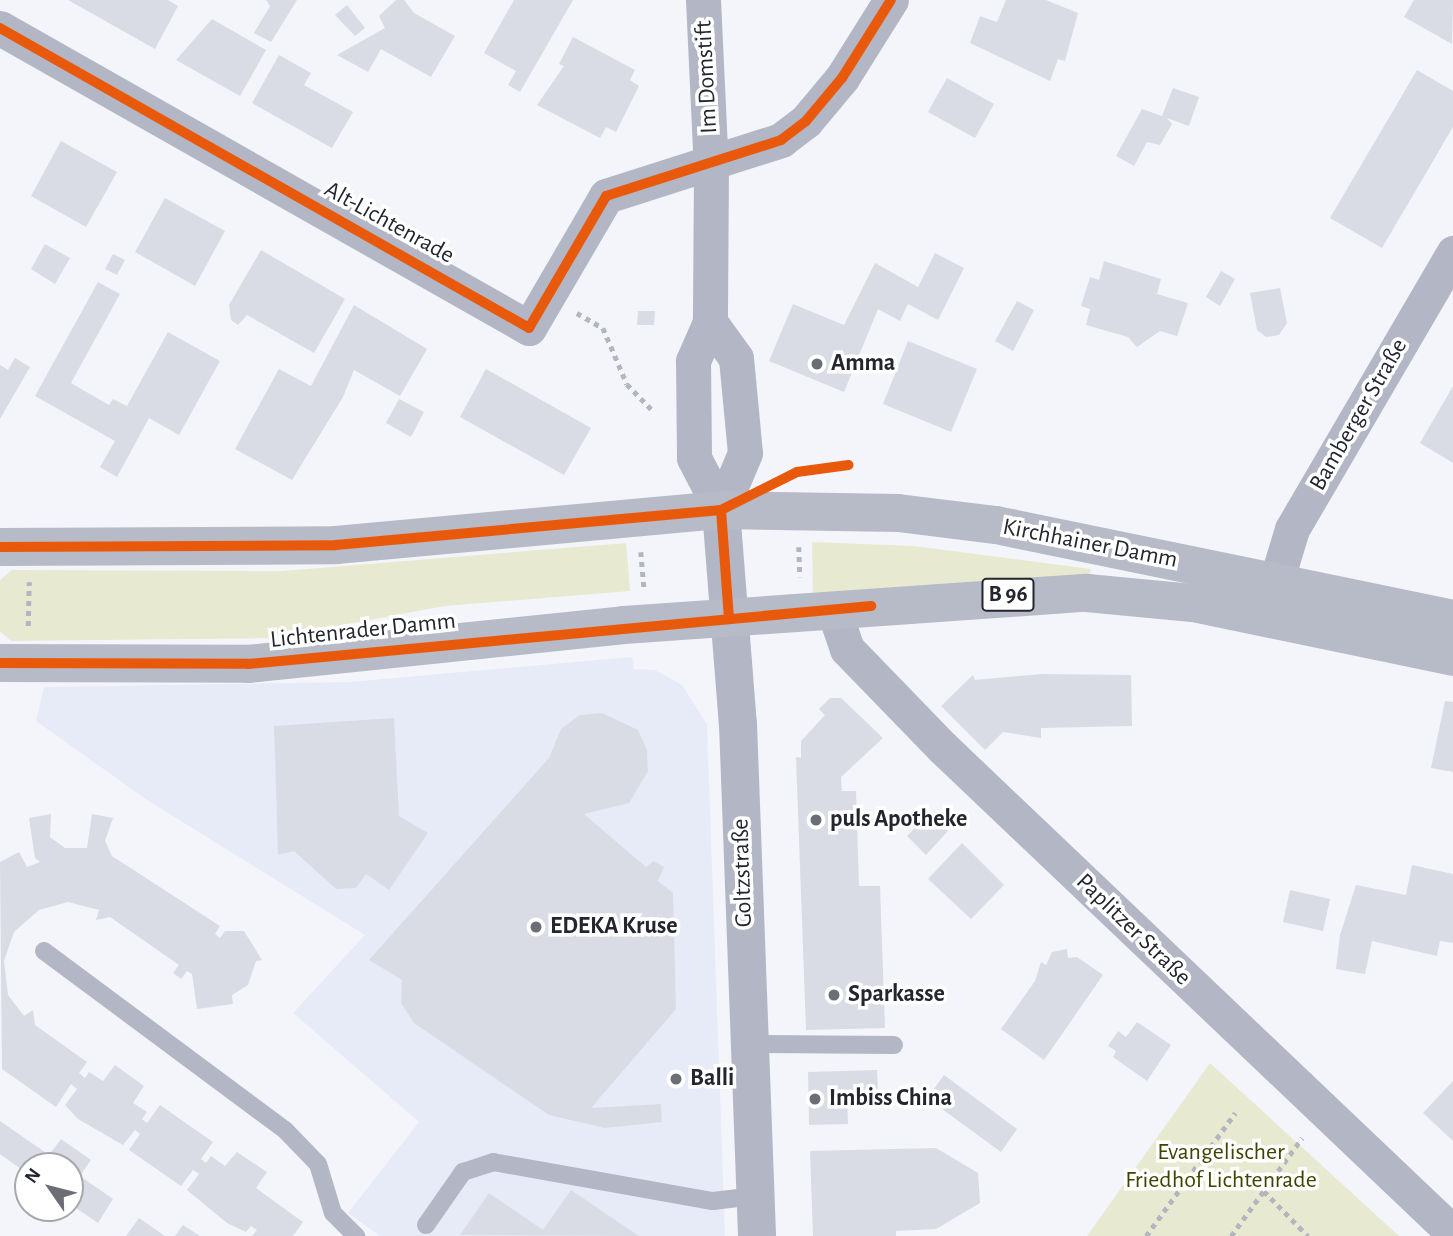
<!DOCTYPE html>
<meta charset="utf-8">
<style>
body{margin:0}
#map{position:relative;width:1453px;height:1236px;overflow:hidden;background:#f4f5fa;font-family:"Alegreya Sans",sans-serif}
div>[style]{position:absolute}
[style*='--x']{left:calc(var(--x)*1px);top:calc(var(--y)*1px);width:calc(var(--w)*1px);rotate:calc(var(--a)*1deg)}
.built>*{inset:0;background:#e7ebf8}
.green>*{inset:0;background:#e7ead1}
.building>*{inset:0;background:#d9dce4}
.path>*{height:4.5px;margin-top:-2.25px;transform-origin:0;background:repeating-linear-gradient(90deg,#b3b5bf 0 5px,transparent 0 10px)}
.service>*{height:18px;margin:-9px;padding:0 9px;transform-origin:9px;border-radius:9px;background:#b3b7c5}
.minor>*{height:35px;margin:-17.5px;padding:0 17.5px;transform-origin:17.5px;border-radius:17.5px;background:#b3b7c5}
.tertiary>*{height:38px;margin:-19px;padding:0 19px;transform-origin:19px;border-radius:19px;background:#b3b7c5}
.primary>*{height:38px;margin:-19px;padding:0 19px;transform-origin:19px;border-radius:19px;background:#b7bac7}
.cycleway>*{height:10px;margin:-5px;padding:0 5px;transform-origin:5px;border-radius:5px;background:#e8590c}
.dots>*{width:19px;height:19px;translate:-50% -50%;box-sizing:border-box;border:4px solid #fff;border-radius:50%}
span{translate:-50% -50%;white-space:nowrap;text-align:center;line-height:1.15;-webkit-text-stroke:7px #fff;paint-order:stroke}
.shield-label span{padding:2px 5px;background:#fff;border:2px solid;border-radius:5px;-webkit-text-stroke-width:0}
.shield-label{font-size:23px;color:#23262f;font-weight:700}
.street-label{font-size:24px;color:#23262f}
.poi-label{font-size:24px;color:#23262f;font-weight:700}
.left{translate:0 -50%;text-align:left}
.park-label{font-size:24px;color:#414400}
.north{position:absolute;left:14px;top:1152px;width:70px;height:70px;box-sizing:border-box;background:#fff;border:2px solid #a7a8ac;border-radius:50%;rotate:305deg;font-size:19px;font-weight:700;line-height:28px;text-align:center;color:#23262f}
.north::after{content:'';display:block;margin:auto;width:24px;height:32px;background:#6c6e76;clip-path:polygon(50% 0,100% 100%,50% 72%,0 100%)}
</style>
<div id="map">
<div class="built">
<i style="clip-path:polygon(632px 657px,634px 669px,655px 670px,682px 685px,707px 724px,725px 1236px,380px 1236px,348px 1213px,419px 1122px,293px 1013px,365px 935px,147px 800px,36px 721px,44px 687px,349px 682px)"></i>
</div>
<div class="green">
<i style="clip-path:polygon(812px 542px,914px 546px,1091px 569px,1090px 574px,813px 596px)"></i>
<i style="clip-path:polygon(626px 543px,630px 591px,445px 606px,272px 638px,11px 641px,0 631px,0 580px,12px 570px,282px 571px)"></i>
<i style="clip-path:polygon(1210px 1063px,1399px 1236px,1087px 1236px)"></i>
</div>
<div class="building">
<i style="clip-path:polygon(68px 0,168px 0,178px 6px,155px 49px)"></i>
<i style="clip-path:polygon(266px 0,297px 0,271px 42px,254px 33px,270px 6px)"></i>
<i style="clip-path:polygon(396px 0,404px 0,414px 13px,455px 36px,431px 77px,381px 49px,368px 72px,337px 55px,385px 28px,379px 16px)"></i>
<i style="clip-path:polygon(514px 0,573px 0,520px 92px,508px 85px,516px 71px,484px 53px)"></i>
<i style="clip-path:polygon(1006px 0,1046px 0,1078px 13px,1065px 61px,1058px 59px,1050px 81px,970px 43px,980px 16px,997px 22px)"></i>
<i style="clip-path:polygon(1414px 0,1453px 0,1452px 44px,1404px 17px)"></i>
<i style="clip-path:polygon(347px 5px,365px 28px,355px 36px,335px 15px)"></i>
<i style="clip-path:polygon(212px 19px,266px 50px,240px 96px,176px 60px)"></i>
<i style="clip-path:polygon(573px 37px,635px 70px,630px 80px,639px 86px,616px 132px,606px 127px,600px 138px,537px 105px,564px 66px,559px 64px)"></i>
<i style="clip-path:polygon(279px 55px,311px 73px,304px 85px,353px 112px,332px 148px,252px 103px)"></i>
<i style="clip-path:polygon(1417px 70px,1453px 91px,1453px 127px,1382px 248px,1330px 218px)"></i>
<i style="clip-path:polygon(947px 78px,994px 104px,975px 138px,928px 112px)"></i>
<i style="clip-path:polygon(1173px 88px,1199px 97px,1189px 126px,1167px 118px,1172px 124px,1160px 145px,1147px 142px,1134px 166px,1116px 156px,1142px 109px,1162px 116px)"></i>
<i style="clip-path:polygon(61px 141px,117px 172px,86px 227px,31px 196px)"></i>
<i style="clip-path:polygon(165px 198px,225px 231px,195px 286px,135px 252px)"></i>
<i style="clip-path:polygon(45px 244px,70px 258px,55px 284px,31px 269px)"></i>
<i style="clip-path:polygon(261px 250px,345px 299px,314px 353px,247px 315px,238px 325px,231px 320px,229px 305px)"></i>
<i style="clip-path:polygon(935px 253px,964px 268px,938px 320px,908px 304px,900px 321px,878px 309px,844px 392px,769px 361px,793px 304px,844px 325px,875px 263px,918px 287px)"></i>
<i style="clip-path:polygon(113px 254px,125px 260px,117px 275px,105px 269px)"></i>
<i style="clip-path:polygon(1104px 261px,1161px 279px,1157px 294px,1188px 303px,1177px 336px,1160px 331px,1137px 347px,1128px 337px,1086px 325px,1090px 309px,1081px 306px,1090px 277px,1099px 280px)"></i>
<i style="clip-path:polygon(1221px 271px,1235px 279px,1220px 306px,1206px 297px)"></i>
<i style="clip-path:polygon(98px 282px,120px 294px,71px 383px,109px 405px,113px 399px,127px 406px,168px 332px,220px 361px,179px 435px,149px 418px,117px 477px,100px 467px,115px 441px,35px 396px)"></i>
<i style="clip-path:polygon(1280px 288px,1287px 323px,1279px 335px,1266px 337px,1257px 330px,1250px 293px)"></i>
<i style="clip-path:polygon(1017px 301px,1034px 310px,1013px 351px,995px 341px)"></i>
<i style="clip-path:polygon(354px 305px,427px 349px,400px 396px,354px 370px,343px 397px,292px 480px,235px 449px,279px 369px,311px 386px)"></i>
<i style="clip-path:polygon(638px 311px,655px 311px,654px 325px,637px 325px)"></i>
<i style="clip-path:polygon(908px 341px,977px 369px,951px 432px,883px 404px)"></i>
<i style="clip-path:polygon(15px 358px,30px 367px,0 419px,0 365px,8px 370px)"></i>
<i style="clip-path:polygon(486px 369px,591px 428px,564px 475px,460px 417px)"></i>
<i style="clip-path:polygon(1453px 386px,1453px 463px,1420px 443px)"></i>
<i style="clip-path:polygon(399px 399px,424px 412px,411px 437px,386px 423px)"></i>
<i style="clip-path:polygon(1041px 674px,1131px 675px,1132px 726px,1041px 728px,1041px 738px,1003px 732px,985px 750px,941px 706px,973px 675px,975px 680px)"></i>
<i style="clip-path:polygon(830px 698px,841px 698px,883px 738px,841px 777px,842px 791px,856px 791px,859px 886px,880px 886px,885px 1028px,806px 1030px,796px 757px,801px 758px,801px 741px,825px 715px,819px 709px)"></i>
<i style="clip-path:polygon(1445px 701px,1453px 702px,1453px 772px,1431px 768px)"></i>
<i style="clip-path:polygon(602px 713px,638px 730px,647px 750px,648px 771px,629px 803px,584px 814px,646px 867px,654px 861px,664px 867px,658px 881px,673px 893px,676px 1009px,591px 1108px,661px 1104px,662px 1122px,605px 1128px,549px 1115px,414px 1023px,401px 1003px,402px 980px,369px 960px,549px 758px,561px 729px,580px 715px)"></i>
<i style="clip-path:polygon(394px 718px,399px 816px,428px 833px,389px 890px,366px 874px,356px 888px,336px 889px,294px 851px,278px 855px,274px 726px)"></i>
<i style="clip-path:polygon(929px 813px,948px 831px,926px 855px,907px 836px)"></i>
<i style="clip-path:polygon(51px 814px,50px 837px,65px 848px,87px 848px,92px 814px,113px 818px,105px 841px,112px 856px,220px 926px,215px 934px,220px 938px,225px 931px,244px 931px,262px 960px,256px 961px,248px 985px,232px 995px,233px 1004px,197px 1009px,192px 974px,187px 971px,181px 979px,173px 973px,179px 965px,110px 917px,96px 920px,99px 910px,68px 902px,39px 910px,14px 932px,4px 961px,8px 995px,24px 1016px,33px 1010px,35px 1025px,87px 1062px,79px 1073px,85px 1078px,89px 1072px,103px 1081px,115px 1065px,144px 1086px,133px 1103px,147px 1112px,142px 1119px,147px 1123px,160px 1105px,213px 1142px,201px 1159px,206px 1163px,211px 1156px,225px 1166px,237px 1152px,267px 1172px,256px 1188px,303px 1222px,293px 1236px,252px 1236px,257px 1230px,251px 1226px,246px 1232px,227px 1223px,187px 1190px,199px 1174px,193px 1170px,181px 1186px,129px 1150px,140px 1134px,135px 1130px,123px 1145px,78px 1119px,65px 1105px,77px 1089px,71px 1084px,56px 1107px,2px 1069px,0 862px,19px 852px,27px 867px,40px 862px,35px 858px,29px 818px)"></i>
<i style="clip-path:polygon(962px 843px,1004px 885px,971px 919px,928px 879px)"></i>
<i style="clip-path:polygon(1412px 865px,1453px 874px,1453px 943px,1440px 941px,1437px 956px,1372px 941px,1365px 974px,1336px 969px,1340px 935px,1356px 885px,1406px 895px)"></i>
<i style="clip-path:polygon(1290px 890px,1330px 899px,1323px 931px,1283px 922px)"></i>
<i style="clip-path:polygon(1067px 949px,1068px 958px,1077px 957px,1103px 975px,1044px 1060px,1001px 1029px,1035px 981px,1041px 962px,1046px 965px,1052px 952px)"></i>
<i style="clip-path:polygon(1137px 1022px,1171px 1045px,1147px 1081px,1113px 1057px,1116px 1051px,1108px 1046px,1118px 1031px,1126px 1037px)"></i>
<i style="clip-path:polygon(877px 1070px,878px 1089px,847px 1090px,848px 1124px,809px 1125px,808px 1072px)"></i>
<i style="clip-path:polygon(944px 1075px,1017px 1129px,1001px 1152px,927px 1098px)"></i>
<i style="clip-path:polygon(1453px 1081px,1453px 1141px,1423px 1113px)"></i>
<i style="clip-path:polygon(0 1121px,49px 1155px,61px 1139px,91px 1160px,80px 1176px,113px 1199px,98px 1223px,70px 1204px,70px 1166px,28px 1166px,28px 1174px,0 1154px)"></i>
<i style="clip-path:polygon(936px 1148px,978px 1173px,980px 1203px,936px 1229px,896px 1231px,896px 1236px,813px 1236px,810px 1151px)"></i>
<i style="clip-path:polygon(28px 1185px,28px 1207px,18px 1199px)"></i>
<i style="clip-path:polygon(571px 1190px,639px 1236px,460px 1235px,489px 1193px,543px 1230px)"></i>
<i style="clip-path:polygon(30px 1208px,58px 1208px,48px 1221px)"></i>
<i style="clip-path:polygon(139px 1218px,165px 1236px,126px 1236px)"></i>
<i style="clip-path:polygon(183px 1225px,200px 1236px,175px 1236px)"></i>
</div>
<div class="path">
<i style="--x:577;--y:313;--w:30;--a:30"></i>
<i style="--x:603;--y:328;--w:61;--a:66.8"></i>
<i style="--x:627;--y:384;--w:36;--a:46"></i>
<i style="--x:799;--y:547;--w:30;--a:88"></i>
<i style="--x:641;--y:552;--w:37;--a:85"></i>
<i style="--x:28;--y:626;--w:44;--a:-88.7"></i>
<i style="--x:1264;--y:1191;--w:63;--a:45.6"></i>
<i style="--x:1146;--y:1236;--w:152;--a:-54.1"></i>
<i style="--x:1231;--y:1236;--w:121;--a:-54.1"></i>
</div>
<div class="service">
<i style="--x:44;--y:951;--w:300;--a:36.6"></i>
<i style="--x:285;--y:1130;--w:47;--a:45.9"></i>
<i style="--x:318;--y:1164;--w:51;--a:73"></i>
<i style="--x:333;--y:1213;--w:33;--a:45"></i>
<i style="--x:749;--y:1044;--w:145;--a:0.4"></i>
<i style="--x:426;--y:1225;--w:65;--a:-55.1"></i>
<i style="--x:463;--y:1172;--w:32;--a:-18"></i>
<i style="--x:493;--y:1162;--w:223;--a:10.1"></i>
<i style="--x:713;--y:1201;--w:42;--a:-6.8"></i>
</div>
<div class="minor">
<i style="--x:703;--y:0;--w:167;--a:87.3"></i>
<i style="--x:711;--y:167;--w:155;--a:90.4"></i>
<i style="--x:710;--y:322;--w:43;--a:113.6"></i>
<i style="--x:693;--y:361;--w:97;--a:89.4"></i>
<i style="--x:694;--y:458;--w:59;--a:62.6"></i>
<i style="--x:0;--y:28;--w:608;--a:29.56"></i>
<i style="--x:529;--y:328;--w:153;--a:-59.7"></i>
<i style="--x:606;--y:196;--w:184;--a:-17.7"></i>
<i style="--x:781;--y:140;--w:31;--a:-37"></i>
<i style="--x:806;--y:121;--w:56;--a:-50.1"></i>
<i style="--x:842;--y:78;--w:92;--a:-57.9"></i>
<i style="--x:710;--y:322;--w:44;--a:54.2"></i>
<i style="--x:736;--y:358;--w:95;--a:84.6"></i>
<i style="--x:745;--y:453;--w:62;--a:112.8"></i>
<i style="--x:1276;--y:582;--w:55;--a:-73.2"></i>
<i style="--x:1292;--y:529;--w:320;--a:-59.7"></i>
<i style="--x:834;--y:611;--w:40;--a:71.1"></i>
<i style="--x:847;--y:649;--w:136;--a:45.9"></i>
<i style="--x:942;--y:747;--w:705;--a:43.56"></i>
</div>
<div class="tertiary">
<i style="--x:721;--y:510;--w:215;--a:85.5"></i>
<i style="--x:738;--y:724;--w:512;--a:87.87"></i>
</div>
<div class="primary">
<i style="--x:0;--y:547;--w:336;--a:-0.3"></i>
<i style="--x:336;--y:545;--w:387;--a:-5.2"></i>
<i style="--x:721;--y:510;--w:177;--a:1"></i>
<i style="--x:898;--y:513;--w:99;--a:7"></i>
<i style="--x:996;--y:525;--w:467;--a:11.6"></i>
<i style="--x:0;--y:663;--w:248;--a:0.2"></i>
<i style="--x:248;--y:664;--w:378;--a:-5.9"></i>
<i style="--x:624;--y:625;--w:464;--a:-4"></i>
<i style="--x:1087;--y:593;--w:106;--a:5.4"></i>
<i style="--x:1193;--y:603;--w:266;--a:11.7"></i>
</div>
<div class="cycleway">
<i style="--x:0;--y:28;--w:608;--a:29.56"></i>
<i style="--x:529;--y:328;--w:153;--a:-59.7"></i>
<i style="--x:606;--y:196;--w:184;--a:-17.7"></i>
<i style="--x:781;--y:140;--w:31;--a:-37"></i>
<i style="--x:806;--y:121;--w:56;--a:-50.1"></i>
<i style="--x:842;--y:78;--w:92;--a:-57.9"></i>
<i style="--x:721;--y:510;--w:108;--a:85.8"></i>
<i style="--x:0;--y:547;--w:336;--a:-0.3"></i>
<i style="--x:336;--y:545;--w:387;--a:-5.2"></i>
<i style="--x:721;--y:510;--w:85;--a:-26.6"></i>
<i style="--x:797;--y:472;--w:52;--a:-7.7"></i>
<i style="--x:0;--y:663;--w:248;--a:0.2"></i>
<i style="--x:248;--y:664;--w:626;--a:-5.32"></i>
</div>
<div class="dots">
<i style="left:817px;top:364px;background:#6c6e76"></i>
<i style="left:816px;top:820px;background:#6c6e76"></i>
<i style="left:536px;top:927px;background:#6c6e76"></i>
<i style="left:834px;top:995px;background:#6c6e76"></i>
<i style="left:676px;top:1079px;background:#6c6e76"></i>
<i style="left:815px;top:1099px;background:#6c6e76"></i>
</div>
<div class="shield-label">
<span style="left:1008px;top:595px">B 96</span>
</div>
<div class="street-label">
<span style="left:707px;top:77px;rotate:-93deg">Im Domstift</span>
<span style="left:389px;top:223px;rotate:29deg">Alt-Lichtenrade</span>
<span style="left:1359px;top:415px;rotate:-60deg">Bamberger Straße</span>
<span style="left:1090px;top:544px;rotate:11deg">Kirchhainer Damm</span>
<span style="left:363px;top:631px;rotate:-6deg">Lichtenrader Damm</span>
<span style="left:743px;top:873px;rotate:-92deg">Goltzstraße</span>
<span style="left:1133px;top:930px;rotate:44deg">Paplitzer Straße</span>
</div>
<div class="poi-label">
<span class="left" style="left:831px;top:364px">Amma</span>
<span class="left" style="left:830px;top:820px">puls Apotheke</span>
<span class="left" style="left:550px;top:927px">EDEKA Kruse</span>
<span class="left" style="left:848px;top:995px">Sparkasse</span>
<span class="left" style="left:690px;top:1079px">Balli</span>
<span class="left" style="left:829px;top:1099px">Imbiss China</span>
</div>
<div class="park-label">
<span style="left:1221px;top:1167px">Evangelischer<br>Friedhof Lichtenrade</span>
</div>
<div class="north">N</div>
</div>
